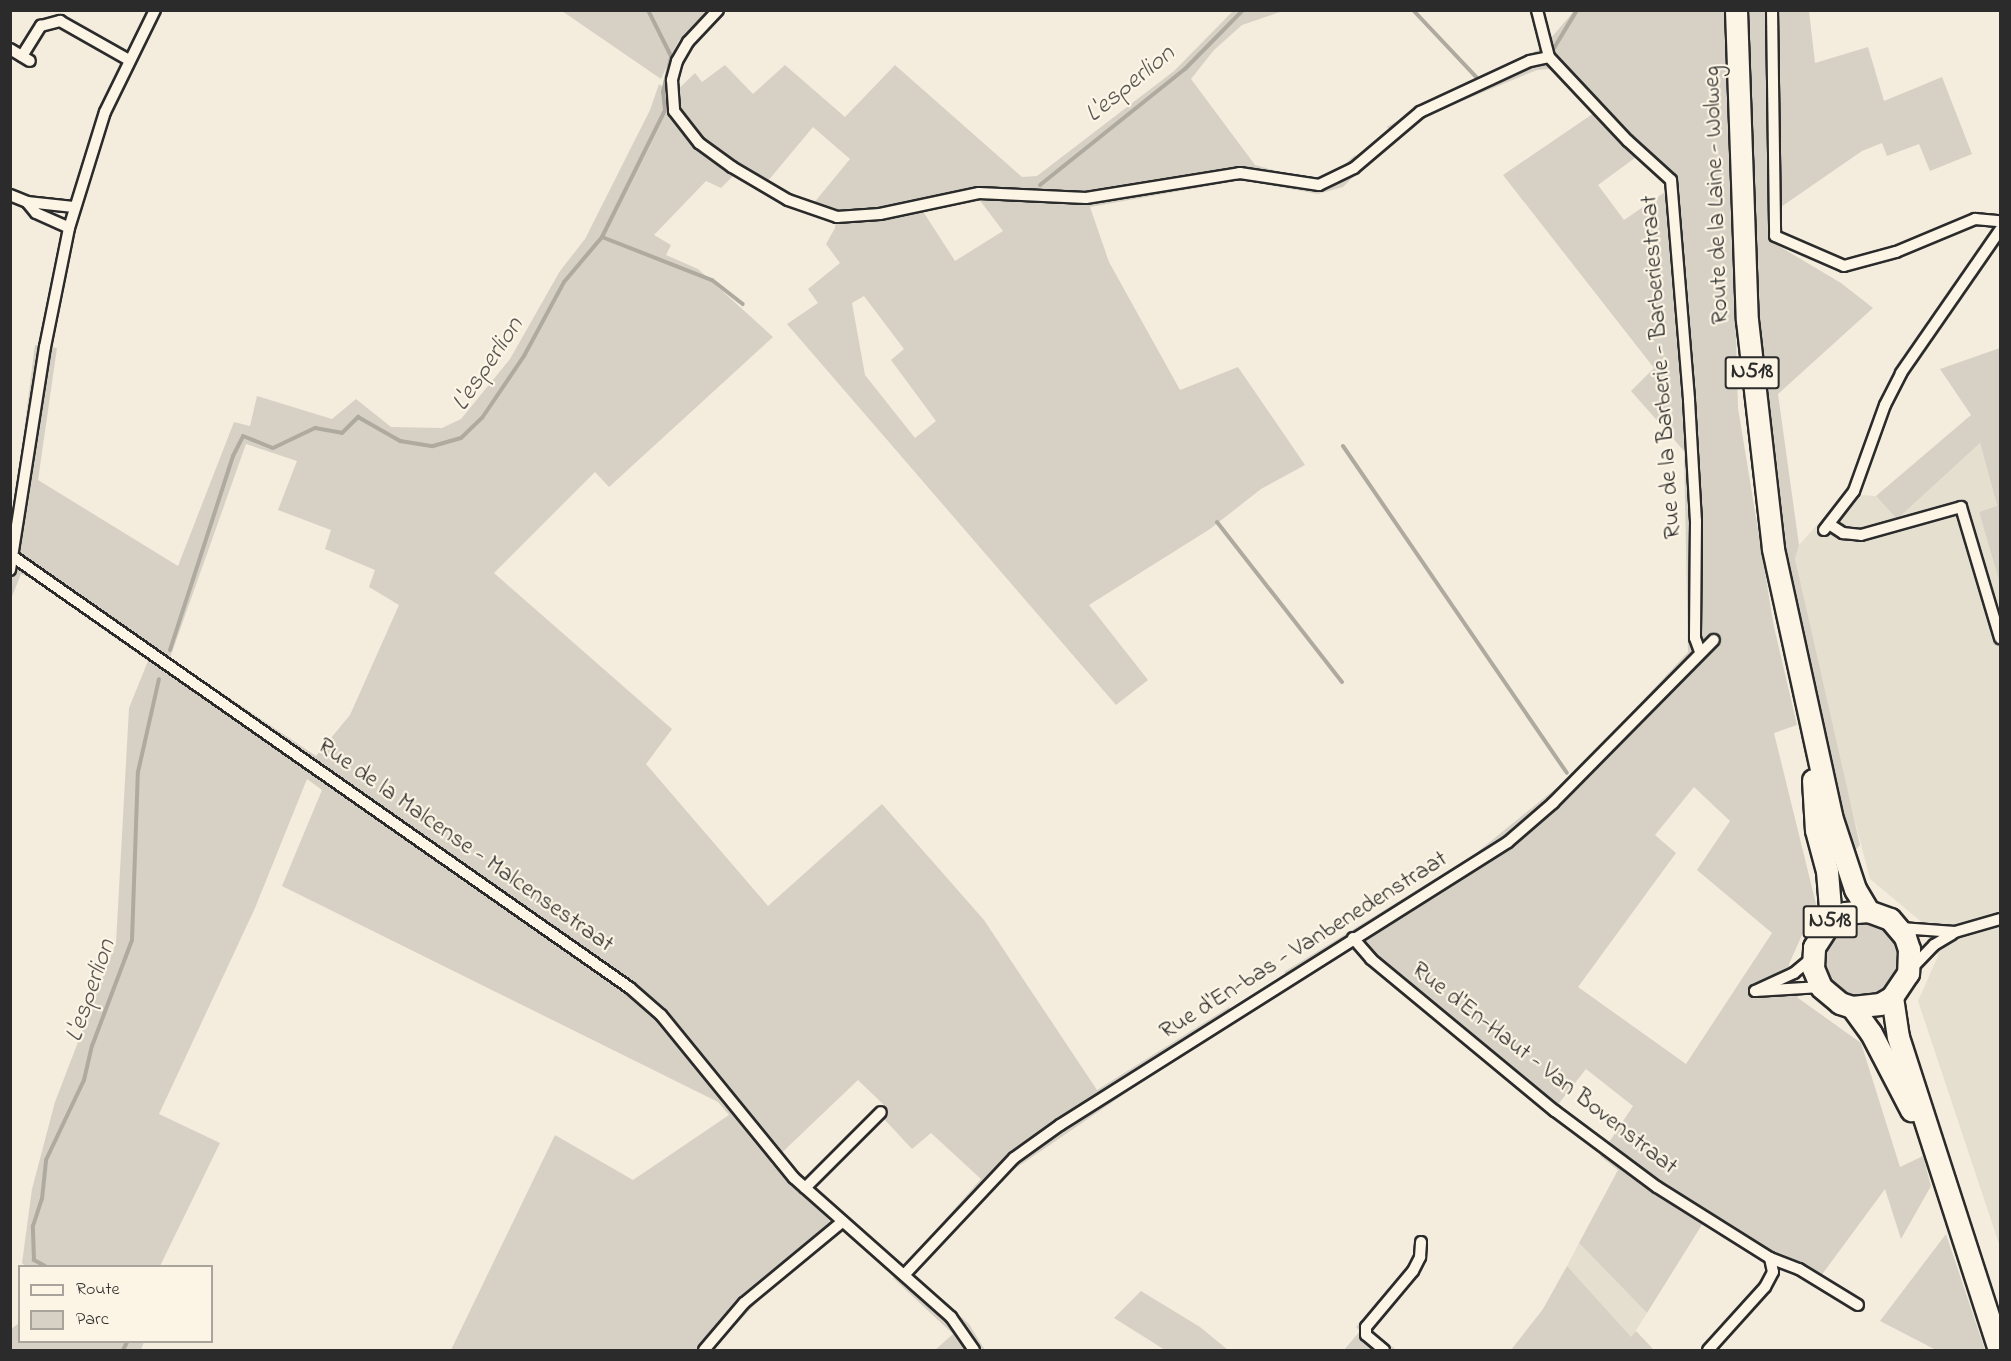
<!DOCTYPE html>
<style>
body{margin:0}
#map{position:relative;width:2011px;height:1361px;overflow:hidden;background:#f4edde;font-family:"Indie Flower",sans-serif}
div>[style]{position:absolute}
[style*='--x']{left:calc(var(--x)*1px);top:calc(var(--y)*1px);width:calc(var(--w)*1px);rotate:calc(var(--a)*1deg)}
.built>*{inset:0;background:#e5dfd0}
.green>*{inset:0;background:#d6d1c4}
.round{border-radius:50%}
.stream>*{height:4px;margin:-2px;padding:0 2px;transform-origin:2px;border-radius:2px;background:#afaaa0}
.roads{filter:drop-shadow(2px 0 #2b2b2b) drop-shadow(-2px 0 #2b2b2b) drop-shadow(0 2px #2b2b2b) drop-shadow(0 -2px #2b2b2b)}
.street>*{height:10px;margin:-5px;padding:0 5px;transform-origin:5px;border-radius:5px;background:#fcf5e5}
.highway>*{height:21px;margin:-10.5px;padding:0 10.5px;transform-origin:10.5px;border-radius:10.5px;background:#fcf5e5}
span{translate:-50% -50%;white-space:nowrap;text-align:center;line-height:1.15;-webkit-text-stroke:4.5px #fcf5e5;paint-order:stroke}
.shield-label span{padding:2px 4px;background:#fcf5e5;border:2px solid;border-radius:4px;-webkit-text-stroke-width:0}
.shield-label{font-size:22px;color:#2b2b2b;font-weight:700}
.street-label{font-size:24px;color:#2b2b2b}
.water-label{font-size:26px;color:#595754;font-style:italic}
.frame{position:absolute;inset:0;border:12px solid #2b2b2b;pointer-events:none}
.legend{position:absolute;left:18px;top:1265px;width:195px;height:78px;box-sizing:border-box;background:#fcf5e5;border:2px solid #a8a49b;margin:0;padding:8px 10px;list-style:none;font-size:18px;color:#2b2b2b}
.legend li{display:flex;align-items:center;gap:12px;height:30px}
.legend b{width:30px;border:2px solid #a8a49b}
</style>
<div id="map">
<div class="built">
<i style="clip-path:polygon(1980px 443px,1997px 507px,1979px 512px,2000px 584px,2000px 1247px,1918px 1001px,1938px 956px,1930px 929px,1870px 879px,1831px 729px,1795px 559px,1799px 545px,1845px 494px,1876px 496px,1897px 518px)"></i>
<i style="clip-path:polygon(1579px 1243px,1647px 1313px,1631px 1338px,1567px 1266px)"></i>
</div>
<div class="green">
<i style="clip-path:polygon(562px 11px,705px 10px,706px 12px,678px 42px,661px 79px)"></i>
<i style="clip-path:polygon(evenodd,1233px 11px,1283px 11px,1242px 25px,1214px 50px,1191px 79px,1255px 165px,1310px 180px,1332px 175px,1355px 155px,1366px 164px,1343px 187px,1318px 194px,1242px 180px,1090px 207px,1109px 262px,1180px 390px,1238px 367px,1305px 465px,1261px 489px,1210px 529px,1089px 605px,1148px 680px,1116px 705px,787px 324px,818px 303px,808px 289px,840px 263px,826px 244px,835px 228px,837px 209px,813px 204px,850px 159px,813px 127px,767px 182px,742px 167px,721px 188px,706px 181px,654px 235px,671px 245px,666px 255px,698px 269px,773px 337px,609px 487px,595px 472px,494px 573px,672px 729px,646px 764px,768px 906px,882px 804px,984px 920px,1097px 1090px,1229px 1007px,1237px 1017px,1013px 1170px,958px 1223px,914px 1275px,969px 1324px,985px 1350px,935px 1350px,953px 1334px,893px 1278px,981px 1179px,931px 1133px,912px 1149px,884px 1119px,888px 1114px,886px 1107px,858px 1080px,771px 1163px,841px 1232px,759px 1300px,715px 1347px,707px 1341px,699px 1350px,451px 1350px,555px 1135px,633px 1180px,729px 1115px,718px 1102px,282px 886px,322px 790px,307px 779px,255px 908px,159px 1114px,220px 1143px,160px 1266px,26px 1266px,22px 1263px,32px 1189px,55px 1102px,116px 943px,129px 708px,148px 661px,29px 577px,21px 574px,11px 599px,11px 533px,35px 345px,57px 348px,38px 480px,178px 566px,234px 422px,250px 426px,257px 396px,332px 419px,356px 399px,391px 427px,442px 428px,461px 419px,510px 359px,560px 271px,585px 239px,650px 110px,659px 84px,666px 89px,668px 99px,695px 73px,702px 82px,725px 65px,753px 94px,785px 65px,845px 117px,895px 65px,1022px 177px,1037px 176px,1174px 71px,1233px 11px,972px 190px,1003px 231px,955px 261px,917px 202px,972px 190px,1233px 11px,864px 296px,904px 349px,891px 360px,936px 421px,915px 438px,865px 375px,852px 303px,864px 296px,1233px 11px,246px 444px,297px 461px,278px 510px,331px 530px,325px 549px,375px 570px,369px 587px,399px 605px,350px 715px,316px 756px,170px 658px,246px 444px)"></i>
<i style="clip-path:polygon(evenodd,1574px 11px,1727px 11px,1738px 408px,1774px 627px,1797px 725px,1774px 733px,1816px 904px,1789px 964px,1798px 998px,1861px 1043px,1900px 1167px,1923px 1156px,1931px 1186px,1901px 1239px,1885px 1189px,1815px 1284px,1788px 1272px,1765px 1251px,1708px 1215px,1647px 1313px,1579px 1243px,1618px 1170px,1600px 1156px,1633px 1106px,1586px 1069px,1549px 1116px,1351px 946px,1293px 983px,1284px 972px,1475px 854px,1576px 772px,1688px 652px,1684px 451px,1631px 391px,1654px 368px,1503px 175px,1594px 113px,1559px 76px,1549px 69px,1537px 70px,1428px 115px,1397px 137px,1387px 127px,1448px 92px,1538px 50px,1555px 52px,1551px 38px,1574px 11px,1643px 152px,1675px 175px,1668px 190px,1624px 220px,1598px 185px,1643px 152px,1574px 11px,1694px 787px,1730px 821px,1697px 870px,1772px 933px,1686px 1064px,1578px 987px,1676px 853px,1655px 835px,1694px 787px)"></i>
<i style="clip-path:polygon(1748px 11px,1809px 11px,1815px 63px,1868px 47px,1884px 101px,1942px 77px,1972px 154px,1930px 171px,1919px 144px,1887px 156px,1882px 143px,1862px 151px,1768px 216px,1772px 242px,1841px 283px,1873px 308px,1778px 394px,1799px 545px,1795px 559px,1860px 845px,1851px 855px,1784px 553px,1766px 409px,1749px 150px)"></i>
<i style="clip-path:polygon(2000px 348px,2000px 584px,1979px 512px,1997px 506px,1980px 443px,1897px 519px,1876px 496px,1971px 415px,1940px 369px)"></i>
<i class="round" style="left:1824px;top:921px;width:74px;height:74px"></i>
<i style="clip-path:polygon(1946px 1234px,1985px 1350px,1936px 1350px,1880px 1321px)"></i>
<i style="clip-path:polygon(1567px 1266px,1631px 1337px,1636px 1331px,1654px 1350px,1511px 1350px,1543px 1309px)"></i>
<i style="clip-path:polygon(1399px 1280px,1407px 1287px,1374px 1324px,1374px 1334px,1397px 1350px,1344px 1350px,1360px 1331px,1356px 1327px)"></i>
<i style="clip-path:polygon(1141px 1291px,1200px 1327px,1228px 1350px,1165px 1350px,1114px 1318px)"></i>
<i style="clip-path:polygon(19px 1323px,20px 1342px,144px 1342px,141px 1350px,11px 1350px,11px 1329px)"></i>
</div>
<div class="stream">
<i style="--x:1413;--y:10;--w:93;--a:46.7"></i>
<i style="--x:1554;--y:48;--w:44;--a:-58.8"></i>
<i style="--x:1040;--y:185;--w:186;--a:-38.7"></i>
<i style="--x:1185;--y:69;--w:83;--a:-45.5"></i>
<i style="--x:602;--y:237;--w:142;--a:-63.6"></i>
<i style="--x:665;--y:110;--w:18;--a:-96"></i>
<i style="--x:663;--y:92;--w:37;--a:-77"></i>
<i style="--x:671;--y:56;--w:51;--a:-116.6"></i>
<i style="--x:1343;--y:446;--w:396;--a:55.6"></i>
<i style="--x:1217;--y:522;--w:203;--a:52"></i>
<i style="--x:170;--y:650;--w:204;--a:-72"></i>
<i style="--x:233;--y:456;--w:22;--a:-63"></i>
<i style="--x:243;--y:436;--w:32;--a:22"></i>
<i style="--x:273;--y:448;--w:47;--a:-25.5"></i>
<i style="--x:315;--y:428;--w:27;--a:10"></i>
<i style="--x:342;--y:433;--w:23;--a:-45"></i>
<i style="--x:358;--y:417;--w:48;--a:29.7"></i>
<i style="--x:400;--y:441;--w:33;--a:9"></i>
<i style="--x:433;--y:446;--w:29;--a:-16"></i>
<i style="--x:461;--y:438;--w:29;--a:-44"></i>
<i style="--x:482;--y:418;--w:75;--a:-55.9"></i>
<i style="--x:524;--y:356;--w:84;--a:-61.6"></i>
<i style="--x:564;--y:282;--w:59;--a:-49.8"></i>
<i style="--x:602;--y:237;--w:118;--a:21.4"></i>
<i style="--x:712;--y:280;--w:39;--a:38"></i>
<i style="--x:45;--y:1266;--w:13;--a:-151"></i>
<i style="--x:34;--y:1260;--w:34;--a:-92"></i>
<i style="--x:33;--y:1226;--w:28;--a:-72"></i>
<i style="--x:42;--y:1199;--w:39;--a:-84"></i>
<i style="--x:46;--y:1160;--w:89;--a:-64.6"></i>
<i style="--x:84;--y:1080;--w:35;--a:-77"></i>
<i style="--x:92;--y:1046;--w:113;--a:-69.3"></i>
<i style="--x:132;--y:940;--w:168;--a:-88"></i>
<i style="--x:138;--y:772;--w:95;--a:-77.3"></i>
<i style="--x:123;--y:1350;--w:9;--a:-63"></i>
</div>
<div class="roads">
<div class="street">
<i style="--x:718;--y:10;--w:44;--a:133.2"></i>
<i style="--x:688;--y:42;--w:22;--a:120"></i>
<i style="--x:677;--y:61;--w:20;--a:105"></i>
<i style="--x:672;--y:80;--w:31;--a:86"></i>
<i style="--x:674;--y:111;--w:41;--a:52"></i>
<i style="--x:699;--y:143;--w:41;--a:36"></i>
<i style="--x:732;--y:167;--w:65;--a:30.5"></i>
<i style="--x:788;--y:200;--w:52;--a:19.1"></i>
<i style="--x:837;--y:217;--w:43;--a:-4"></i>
<i style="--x:880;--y:214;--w:101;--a:-12"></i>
<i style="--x:979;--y:193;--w:107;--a:2.7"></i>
<i style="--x:1086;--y:198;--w:156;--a:-9.2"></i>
<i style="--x:1240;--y:173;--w:80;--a:8.6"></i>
<i style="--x:1319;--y:185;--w:39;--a:-26"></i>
<i style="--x:1354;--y:168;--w:87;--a:-40.3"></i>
<i style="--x:1420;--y:112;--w:121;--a:-24.9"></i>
<i style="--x:1530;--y:61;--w:19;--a:-12"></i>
<i style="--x:1549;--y:57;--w:115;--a:46.8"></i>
<i style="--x:1628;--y:141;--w:58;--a:42.2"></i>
<i style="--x:1671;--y:180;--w:221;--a:85.3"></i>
<i style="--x:1689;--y:400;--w:121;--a:86.7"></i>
<i style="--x:1696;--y:521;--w:117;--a:90.5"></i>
<i style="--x:1695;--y:638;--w:15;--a:70"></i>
<i style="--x:1537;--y:10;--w:49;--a:75.7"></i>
<i style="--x:1772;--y:10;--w:226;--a:89.2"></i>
<i style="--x:1775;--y:236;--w:75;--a:23.5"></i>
<i style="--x:1844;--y:266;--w:54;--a:-15.1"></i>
<i style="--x:1896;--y:252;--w:86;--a:-22.7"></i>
<i style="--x:1975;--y:219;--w:25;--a:5"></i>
<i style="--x:10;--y:49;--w:23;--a:31"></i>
<i style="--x:22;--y:56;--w:36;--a:-58"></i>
<i style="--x:41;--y:26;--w:20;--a:-15"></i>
<i style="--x:60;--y:21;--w:79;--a:29.5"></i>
<i style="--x:10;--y:195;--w:18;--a:22"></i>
<i style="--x:27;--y:202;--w:14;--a:51"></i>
<i style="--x:36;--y:213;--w:36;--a:24"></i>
<i style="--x:27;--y:202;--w:47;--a:6.1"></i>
<i style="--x:1829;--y:524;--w:17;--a:33"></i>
<i style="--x:1843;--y:533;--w:18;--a:6"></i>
<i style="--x:1861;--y:535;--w:104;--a:-15.6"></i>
<i style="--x:1961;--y:507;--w:137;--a:73.4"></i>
<i style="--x:1824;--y:530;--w:49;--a:-52.4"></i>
<i style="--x:1854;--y:491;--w:91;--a:-70.2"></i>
<i style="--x:1885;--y:405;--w:36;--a:-63"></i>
<i style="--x:1901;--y:373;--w:174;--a:-55.3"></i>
<i style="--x:15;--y:558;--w:750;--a:34.96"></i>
<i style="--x:630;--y:988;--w:41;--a:41.1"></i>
<i style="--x:661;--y:1015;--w:210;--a:50.8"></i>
<i style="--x:794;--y:1178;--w:210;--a:41.5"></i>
<i style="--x:951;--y:1317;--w:40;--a:55.1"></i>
<i style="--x:10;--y:570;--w:226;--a:-81.1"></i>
<i style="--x:45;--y:347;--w:121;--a:-78.6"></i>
<i style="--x:69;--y:228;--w:121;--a:-72.8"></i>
<i style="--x:105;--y:112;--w:114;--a:-63.9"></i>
<i style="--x:1901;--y:928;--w:54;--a:4.2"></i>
<i style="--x:1955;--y:932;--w:47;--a:-16.1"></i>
<i style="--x:1353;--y:938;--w:28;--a:49"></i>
<i style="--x:1371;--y:959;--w:239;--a:39.6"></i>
<i style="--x:1555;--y:1111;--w:127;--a:36.7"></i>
<i style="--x:1657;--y:1187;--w:133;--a:32.1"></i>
<i style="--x:1770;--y:1258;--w:14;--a:78"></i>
<i style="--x:1773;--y:1272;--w:17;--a:118"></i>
<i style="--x:1765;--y:1287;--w:85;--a:132.1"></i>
<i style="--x:1910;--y:970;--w:35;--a:-46"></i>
<i style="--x:1934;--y:945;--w:21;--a:-31"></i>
<i style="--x:1755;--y:991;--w:43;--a:-24.8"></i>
<i style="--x:1794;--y:973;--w:23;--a:-40"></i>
<i style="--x:1755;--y:991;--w:66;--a:-3.5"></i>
<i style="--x:805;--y:1188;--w:107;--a:-45"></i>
<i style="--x:1770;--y:1258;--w:31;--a:21"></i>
<i style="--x:1799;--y:1269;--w:69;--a:31.4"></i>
<i style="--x:905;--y:1274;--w:159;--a:-46.8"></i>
<i style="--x:1014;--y:1158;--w:57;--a:-35.7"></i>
<i style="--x:1060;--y:1125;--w:530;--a:-32.28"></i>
<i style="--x:1508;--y:842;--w:60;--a:-40.9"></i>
<i style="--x:1553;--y:803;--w:229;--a:-45.4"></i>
<i style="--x:704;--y:1350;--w:62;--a:-49.6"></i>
<i style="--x:744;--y:1303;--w:127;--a:-39.6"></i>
<i style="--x:1384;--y:1350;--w:23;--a:-140"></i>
<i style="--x:1366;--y:1335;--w:8;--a:-90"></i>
<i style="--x:1366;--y:1327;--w:73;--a:-50"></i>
<i style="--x:1413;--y:1271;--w:16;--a:-63"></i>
<i style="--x:1420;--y:1257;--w:15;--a:-86"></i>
</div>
<div class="highway">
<i style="--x:1736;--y:10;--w:310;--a:88"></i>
<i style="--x:1747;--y:320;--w:230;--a:83.5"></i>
<i style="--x:1773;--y:549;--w:273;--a:77.7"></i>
<i style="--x:1831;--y:816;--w:77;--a:71.8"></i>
<i style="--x:1855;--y:889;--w:26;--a:59"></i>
<i style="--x:1813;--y:780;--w:50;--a:86.6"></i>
<i style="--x:1816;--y:830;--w:42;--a:75"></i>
<i style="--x:1827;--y:871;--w:50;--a:85.4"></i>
<i style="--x:1892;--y:997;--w:14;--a:150"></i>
<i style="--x:1880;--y:1004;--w:28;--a:174"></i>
<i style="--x:1852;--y:1007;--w:13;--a:-162"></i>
<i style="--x:1840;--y:1003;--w:25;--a:-140"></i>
<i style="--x:1821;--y:987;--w:21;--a:-113"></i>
<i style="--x:1813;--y:968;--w:21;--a:-87"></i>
<i style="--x:1814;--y:947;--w:31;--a:-57"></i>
<i style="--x:1831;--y:921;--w:16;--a:-30"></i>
<i style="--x:1845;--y:913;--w:23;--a:-5"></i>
<i style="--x:1868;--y:911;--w:23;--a:20"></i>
<i style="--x:1890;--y:919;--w:23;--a:50"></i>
<i style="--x:1905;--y:937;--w:13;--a:72"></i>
<i style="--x:1909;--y:949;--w:24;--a:92"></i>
<i style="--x:1908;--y:973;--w:29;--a:124"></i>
<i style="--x:1892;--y:997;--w:40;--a:81.5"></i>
<i style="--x:1898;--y:1037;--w:329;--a:72.1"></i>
<i style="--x:1852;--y:1007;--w:32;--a:54"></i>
<i style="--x:1871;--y:1033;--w:87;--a:62.5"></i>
</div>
</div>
<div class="shield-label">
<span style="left:1752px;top:373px">N518</span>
<span style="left:1830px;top:922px">N518</span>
</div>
<div class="street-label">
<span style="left:1717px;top:195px;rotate:-92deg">Route de la Laine - Wolweg</span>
<span style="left:1662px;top:367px;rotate:-94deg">Rue de la Barberie - Barberiestraat</span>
<span style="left:465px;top:846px;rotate:35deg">Rue de la Malcense - Malcensestraat</span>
<span style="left:1304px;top:946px;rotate:-32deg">Rue d'En-bas - Vanbenedenstraat</span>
<span style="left:1544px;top:1069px;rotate:38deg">Rue d'En-Haut - Van Bovenstraat</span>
</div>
<div class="water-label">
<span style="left:1131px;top:85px;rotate:-39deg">L'esperlion</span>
<span style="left:489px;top:365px;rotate:-56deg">L'esperlion</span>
<span style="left:92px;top:991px;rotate:-71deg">L'esperlion</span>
</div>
<div class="frame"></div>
<ul class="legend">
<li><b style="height:8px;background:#fcf5e5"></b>Route</li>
<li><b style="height:16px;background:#d6d1c4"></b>Parc</li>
</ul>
</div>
